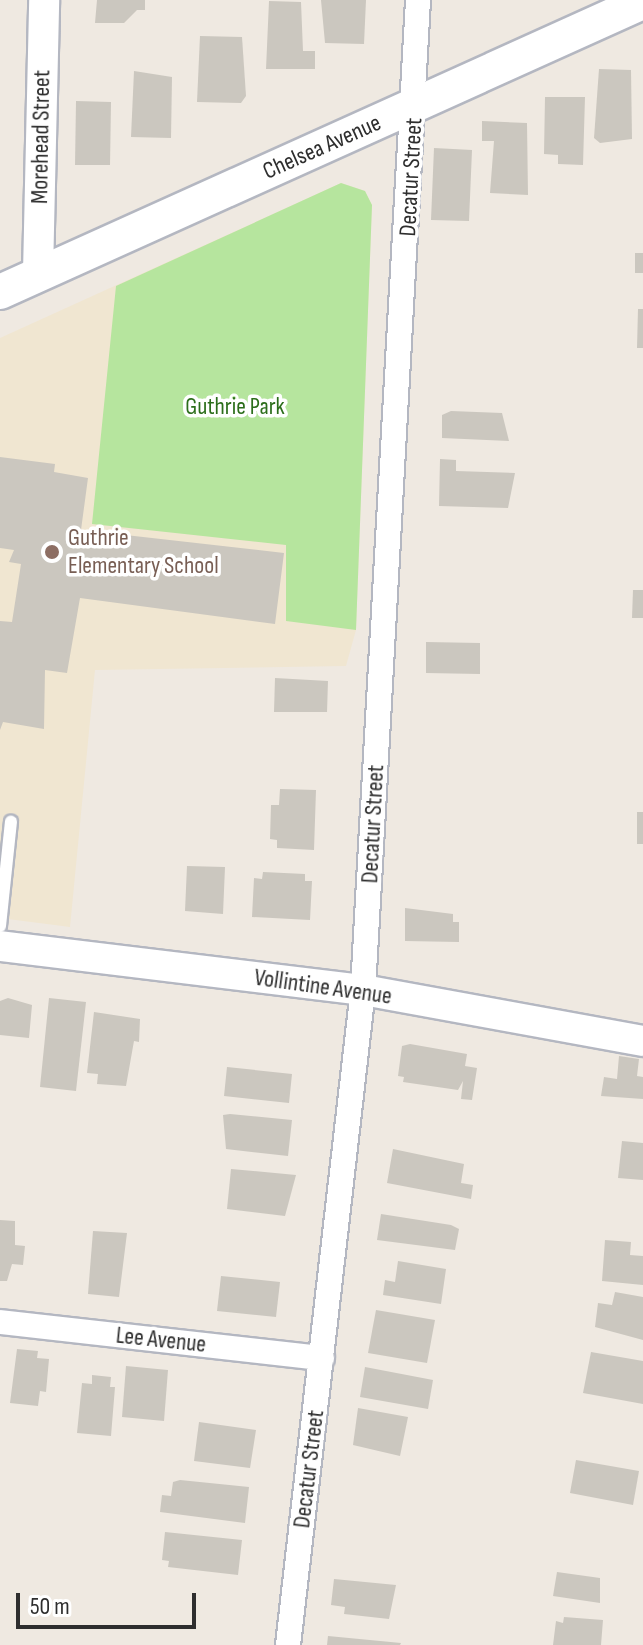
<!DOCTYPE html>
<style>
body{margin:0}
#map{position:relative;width:643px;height:1645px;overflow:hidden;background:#efe9e1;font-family:"Sofia Sans Condensed",sans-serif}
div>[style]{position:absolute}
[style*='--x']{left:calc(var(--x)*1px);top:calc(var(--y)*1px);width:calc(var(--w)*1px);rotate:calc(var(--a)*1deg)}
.education>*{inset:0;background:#f0e6d1}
.green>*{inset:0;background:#b6e59e}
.building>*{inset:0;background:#cbc7bf}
.roads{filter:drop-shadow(2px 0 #b4b7c1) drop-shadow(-2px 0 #b4b7c1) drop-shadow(0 2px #b4b7c1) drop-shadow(0 -2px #b4b7c1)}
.service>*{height:12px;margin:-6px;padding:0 6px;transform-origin:6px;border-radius:6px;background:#fff}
.minor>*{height:24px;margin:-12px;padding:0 12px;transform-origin:12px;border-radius:12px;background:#fff}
.tertiary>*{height:30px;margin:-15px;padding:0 15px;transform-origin:15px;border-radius:15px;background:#fff}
.secondary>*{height:34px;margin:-17px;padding:0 17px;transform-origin:17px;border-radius:17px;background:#fff}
.dots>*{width:22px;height:22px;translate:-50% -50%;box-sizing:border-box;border:4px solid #fff;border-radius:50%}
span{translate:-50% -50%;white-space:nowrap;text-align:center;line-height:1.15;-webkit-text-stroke:7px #fff;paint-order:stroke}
.street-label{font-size:24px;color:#2e2e2e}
.park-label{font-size:24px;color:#2c6e1b}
.education-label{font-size:24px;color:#785e54}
.left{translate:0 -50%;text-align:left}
.scale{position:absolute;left:16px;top:1593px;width:180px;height:36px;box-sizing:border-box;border:4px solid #2e2e2e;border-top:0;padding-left:10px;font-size:24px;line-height:28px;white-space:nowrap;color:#2e2e2e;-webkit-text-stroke:6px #fff;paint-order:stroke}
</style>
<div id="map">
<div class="education">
<i style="clip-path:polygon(341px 183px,365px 191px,372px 205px,356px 630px,346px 666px,95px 670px,70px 927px,0 918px,0 338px)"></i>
</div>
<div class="green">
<i style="clip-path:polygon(341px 183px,365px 191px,372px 205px,356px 630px,286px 621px,286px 545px,92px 524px,116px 286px)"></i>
</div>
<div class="building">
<i style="clip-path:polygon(97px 0,145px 0,145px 10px,137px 10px,124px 23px,95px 23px)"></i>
<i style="clip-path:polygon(321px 0,366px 0,364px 44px,325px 43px)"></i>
<i style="clip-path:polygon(269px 1px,301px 2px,303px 51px,315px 51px,315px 69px,266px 69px)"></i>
<i style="clip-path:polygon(200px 36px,242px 37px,246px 96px,241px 103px,197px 102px)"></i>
<i style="clip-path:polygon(599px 69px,631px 70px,632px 139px,600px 143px,594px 138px)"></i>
<i style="clip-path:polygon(134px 71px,172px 77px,171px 138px,131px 137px)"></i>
<i style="clip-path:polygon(545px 97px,585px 97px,583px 165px,558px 164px,558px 155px,544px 154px)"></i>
<i style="clip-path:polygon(76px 101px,111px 102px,110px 165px,75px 165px)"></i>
<i style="clip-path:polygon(482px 121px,527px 123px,528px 195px,490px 193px,494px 141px,482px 141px)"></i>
<i style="clip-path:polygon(434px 148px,472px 150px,469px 221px,431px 220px)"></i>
<i style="clip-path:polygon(635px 253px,643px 253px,643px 273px,635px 273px)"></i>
<i style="clip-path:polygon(638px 309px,643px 309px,643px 348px,637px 348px)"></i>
<i style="clip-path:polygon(451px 411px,502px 413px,509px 441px,442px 438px,442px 415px)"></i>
<i style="clip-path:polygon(0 457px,55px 464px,54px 472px,88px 478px,81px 530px,284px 553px,275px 624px,80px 598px,67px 673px,45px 670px,44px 729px,3px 722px,0 730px,0 621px,12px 622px,21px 564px,9px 562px,14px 550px,0 548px)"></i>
<i style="clip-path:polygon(440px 459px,456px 460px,456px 471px,515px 473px,508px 508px,439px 506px)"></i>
<i style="clip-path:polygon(633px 590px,643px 590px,643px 618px,632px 618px)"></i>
<i style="clip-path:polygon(426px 642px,480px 643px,480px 674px,426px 673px)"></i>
<i style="clip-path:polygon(275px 678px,328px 681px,327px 712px,274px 712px)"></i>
<i style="clip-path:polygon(280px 789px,316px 790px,314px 850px,277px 848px,277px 840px,270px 839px,271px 805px,279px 805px)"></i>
<i style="clip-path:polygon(637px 812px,643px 812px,643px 844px,637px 844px)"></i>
<i style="clip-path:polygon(187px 866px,225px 867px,223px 914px,185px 911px)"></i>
<i style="clip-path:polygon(263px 872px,305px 874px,305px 881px,312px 881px,310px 920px,252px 917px,254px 878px,262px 879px)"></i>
<i style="clip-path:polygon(405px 908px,453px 914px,453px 922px,459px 922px,459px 942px,405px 941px)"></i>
<i style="clip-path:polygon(8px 998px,32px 1005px,29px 1038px,0 1035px,0 1001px)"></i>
<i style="clip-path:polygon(49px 998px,86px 1002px,76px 1091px,40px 1087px)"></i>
<i style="clip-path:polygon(94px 1012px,140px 1019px,139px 1042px,134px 1041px,126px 1086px,97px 1084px,98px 1074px,87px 1073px)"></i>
<i style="clip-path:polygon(410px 1044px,467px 1054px,465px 1066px,477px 1068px,472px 1100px,461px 1099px,463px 1081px,458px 1090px,403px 1082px,404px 1077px,398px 1076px,402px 1046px)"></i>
<i style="clip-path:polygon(619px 1056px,639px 1059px,637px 1076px,643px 1077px,643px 1099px,601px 1096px,604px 1077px,617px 1079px)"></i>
<i style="clip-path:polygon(227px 1067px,292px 1074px,289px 1103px,224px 1096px)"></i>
<i style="clip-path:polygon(230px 1114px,292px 1120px,288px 1156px,226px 1149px,223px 1115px)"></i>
<i style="clip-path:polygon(622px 1141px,643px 1143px,643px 1180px,618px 1178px)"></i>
<i style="clip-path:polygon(393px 1149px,464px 1164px,461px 1183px,473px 1185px,471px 1199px,387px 1183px)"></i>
<i style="clip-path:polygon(231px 1169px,296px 1175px,285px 1216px,227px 1209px)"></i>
<i style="clip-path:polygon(381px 1214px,451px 1225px,459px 1229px,455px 1250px,377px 1240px)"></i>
<i style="clip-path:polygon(0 1220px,15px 1221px,15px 1245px,25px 1246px,23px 1265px,12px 1264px,7px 1281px,0 1281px)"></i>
<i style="clip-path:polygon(93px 1231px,127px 1233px,119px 1297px,88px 1294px)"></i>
<i style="clip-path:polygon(605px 1240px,631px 1242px,630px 1255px,643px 1256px,643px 1285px,602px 1281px)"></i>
<i style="clip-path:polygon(398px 1261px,446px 1269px,441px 1304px,383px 1295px,385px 1280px,395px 1282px)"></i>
<i style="clip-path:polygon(221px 1276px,280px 1282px,276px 1317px,217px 1311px)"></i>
<i style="clip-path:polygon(615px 1292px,643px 1297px,643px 1340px,595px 1327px,598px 1303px,612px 1305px)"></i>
<i style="clip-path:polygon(376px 1310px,435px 1320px,427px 1363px,368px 1353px)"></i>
<i style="clip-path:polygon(17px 1349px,38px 1351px,37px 1358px,49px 1359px,46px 1392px,40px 1391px,38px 1406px,10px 1403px)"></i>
<i style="clip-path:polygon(591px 1352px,643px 1361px,643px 1404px,583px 1393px)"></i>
<i style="clip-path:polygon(126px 1366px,168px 1370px,164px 1421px,122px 1417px)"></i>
<i style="clip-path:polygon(365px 1367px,433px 1380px,428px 1409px,360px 1397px)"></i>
<i style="clip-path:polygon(92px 1375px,111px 1377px,110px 1387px,115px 1387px,111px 1436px,77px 1433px,82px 1383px,92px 1384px)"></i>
<i style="clip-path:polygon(358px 1408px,408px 1417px,400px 1456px,353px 1445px)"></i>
<i style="clip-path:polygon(199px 1422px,256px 1430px,250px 1468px,194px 1461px)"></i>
<i style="clip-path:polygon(576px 1460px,639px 1471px,633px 1505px,570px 1493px)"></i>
<i style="clip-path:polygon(180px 1480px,249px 1487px,245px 1523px,160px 1512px,162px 1495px,171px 1496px,173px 1482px)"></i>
<i style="clip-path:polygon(165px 1532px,242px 1540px,238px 1575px,168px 1567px,169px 1561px,162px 1560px)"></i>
<i style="clip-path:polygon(557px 1572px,600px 1578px,600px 1603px,553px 1596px)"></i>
<i style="clip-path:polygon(334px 1579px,396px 1585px,389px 1619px,344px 1614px,345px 1607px,331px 1605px)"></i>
<i style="clip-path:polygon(564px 1617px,603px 1620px,601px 1645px,553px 1645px,556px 1621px,563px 1623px)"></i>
<i style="clip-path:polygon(328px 1636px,401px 1643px,400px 1645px,327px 1645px)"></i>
</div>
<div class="roads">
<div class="service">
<i style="--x:0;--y:926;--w:105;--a:-84"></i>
</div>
<div class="minor">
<i style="--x:0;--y:1322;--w:324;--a:6.4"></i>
<i style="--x:288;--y:1645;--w:659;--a:-83.47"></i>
<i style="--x:363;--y:990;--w:992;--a:-86.82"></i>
</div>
<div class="tertiary">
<i style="--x:38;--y:273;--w:273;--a:-88.7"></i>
<i style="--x:0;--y:946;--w:366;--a:6.9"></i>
<i style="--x:363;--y:990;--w:285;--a:10.3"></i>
</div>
<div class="secondary">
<i style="--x:0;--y:292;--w:705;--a:-24.28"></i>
</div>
</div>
<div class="dots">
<i style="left:52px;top:552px;background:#8d6e63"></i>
</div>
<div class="street-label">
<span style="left:41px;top:137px;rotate:-89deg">Morehead Street</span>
<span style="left:322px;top:147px;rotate:-24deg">Chelsea Avenue</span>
<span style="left:411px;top:177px;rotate:-87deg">Decatur Street</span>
<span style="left:373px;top:824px;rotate:-87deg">Decatur Street</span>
<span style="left:323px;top:987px;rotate:8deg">Vollintine Avenue</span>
<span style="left:161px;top:1340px;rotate:6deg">Lee Avenue</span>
<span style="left:309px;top:1469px;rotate:-83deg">Decatur Street</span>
</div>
<div class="park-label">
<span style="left:235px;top:407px">Guthrie Park</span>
</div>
<div class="education-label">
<span class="left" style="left:68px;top:552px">Guthrie<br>Elementary School</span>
</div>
<div class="scale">50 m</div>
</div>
